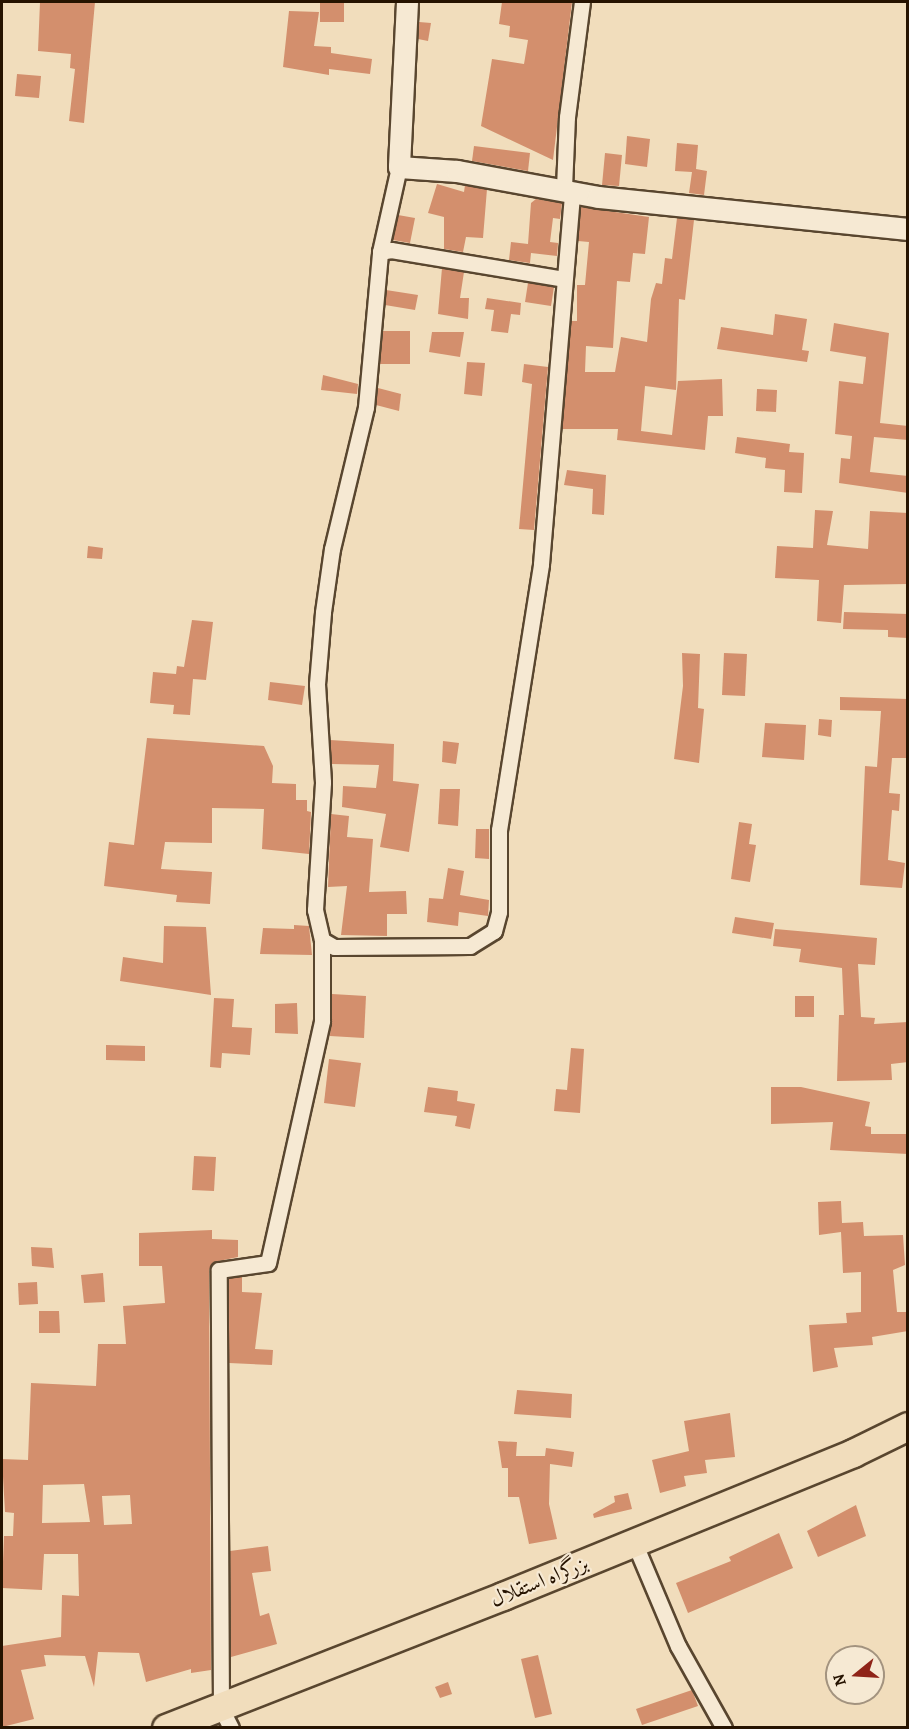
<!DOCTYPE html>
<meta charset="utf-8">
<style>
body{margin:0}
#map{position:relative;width:909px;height:1729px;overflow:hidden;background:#f1ddbc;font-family:Alegreya,Amiri,serif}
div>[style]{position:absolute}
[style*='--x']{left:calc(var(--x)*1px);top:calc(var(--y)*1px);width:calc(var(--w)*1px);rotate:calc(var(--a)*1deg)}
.building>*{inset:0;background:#d38f6d}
.roads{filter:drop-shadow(2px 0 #59462f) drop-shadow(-2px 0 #59462f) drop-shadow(0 2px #59462f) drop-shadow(0 -2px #59462f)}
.street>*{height:15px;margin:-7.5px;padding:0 7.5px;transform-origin:7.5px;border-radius:7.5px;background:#f6e9d3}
.secondary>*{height:21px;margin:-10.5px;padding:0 10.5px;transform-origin:10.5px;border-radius:10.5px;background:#f6e9d3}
.highway>*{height:27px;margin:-13.5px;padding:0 13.5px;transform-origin:13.5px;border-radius:13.5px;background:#f1ddbc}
span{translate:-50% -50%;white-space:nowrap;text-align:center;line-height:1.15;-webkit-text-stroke:4.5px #f6e9d3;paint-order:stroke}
.street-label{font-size:21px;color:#261300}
.frame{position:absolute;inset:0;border:3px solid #261300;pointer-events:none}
.north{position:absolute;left:825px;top:1645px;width:60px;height:60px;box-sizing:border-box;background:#f6e9d3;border:2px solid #a3937f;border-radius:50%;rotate:252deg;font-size:16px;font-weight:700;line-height:24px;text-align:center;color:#261300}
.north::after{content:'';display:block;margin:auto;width:21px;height:27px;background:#8f2418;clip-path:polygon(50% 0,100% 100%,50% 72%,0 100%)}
</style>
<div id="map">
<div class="building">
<i style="clip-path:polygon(40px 2px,95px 2px,84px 123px,69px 121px,75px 69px,70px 68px,71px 54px,38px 51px)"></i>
<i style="clip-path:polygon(320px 2px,344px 2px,344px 22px,320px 22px)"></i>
<i style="clip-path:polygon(502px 2px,572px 2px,553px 160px,481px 126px,492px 59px,524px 64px,528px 40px,509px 37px,510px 26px,499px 24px)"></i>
<i style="clip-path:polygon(289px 11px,319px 12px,314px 46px,331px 47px,331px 53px,372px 59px,370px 74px,329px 69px,329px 75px,283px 67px)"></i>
<i style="clip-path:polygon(419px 22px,431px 23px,428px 41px,418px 39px)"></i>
<i style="clip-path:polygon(17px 74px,41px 76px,39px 98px,15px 96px)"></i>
<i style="clip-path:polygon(627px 136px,650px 139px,647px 167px,625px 164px)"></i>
<i style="clip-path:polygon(677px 143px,698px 145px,696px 169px,707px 171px,704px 195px,689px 193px,692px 172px,675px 171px)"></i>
<i style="clip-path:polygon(474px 146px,530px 153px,528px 171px,472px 161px)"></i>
<i style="clip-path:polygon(605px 153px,622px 155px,619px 186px,602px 185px)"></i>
<i style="clip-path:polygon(437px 184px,464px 192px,465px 185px,487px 189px,483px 238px,466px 237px,463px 252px,444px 249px,444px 217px,428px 213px)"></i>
<i style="clip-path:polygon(536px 199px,562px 203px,560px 219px,553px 218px,550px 242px,558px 243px,557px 256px,531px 253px,530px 263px,509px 260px,511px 242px,528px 244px,531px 203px)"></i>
<i style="clip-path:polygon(581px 207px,649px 217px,645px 254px,633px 253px,630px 282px,617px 281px,613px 348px,586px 346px,585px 372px,615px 372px,621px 337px,647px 342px,651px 299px,656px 283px,662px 284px,665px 258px,672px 259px,677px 218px,694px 220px,685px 300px,679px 299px,676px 390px,645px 386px,641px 431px,672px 435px,678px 381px,722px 379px,723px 416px,708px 416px,705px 450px,617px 440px,618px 429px,562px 429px,571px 321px,577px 321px,577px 285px,585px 285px,589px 242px,578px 241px)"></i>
<i style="clip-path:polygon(398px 215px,415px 218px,410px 243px,393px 240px)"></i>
<i style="clip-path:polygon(442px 268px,464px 272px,460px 298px,469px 298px,468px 319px,438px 314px)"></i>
<i style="clip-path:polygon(528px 283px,554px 287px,551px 306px,525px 302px)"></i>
<i style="clip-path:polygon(386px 290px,418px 295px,415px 310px,385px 305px)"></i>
<i style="clip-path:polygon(487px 298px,521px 303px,520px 315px,511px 314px,508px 333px,491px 331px,494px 310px,485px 309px)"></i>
<i style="clip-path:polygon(775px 314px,807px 319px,802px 350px,809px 351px,807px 362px,717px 349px,721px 327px,773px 335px)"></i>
<i style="clip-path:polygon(834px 323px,889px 333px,880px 423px,908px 426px,908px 440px,874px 437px,870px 472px,908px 476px,908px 493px,839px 483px,841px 458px,850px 459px,852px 436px,835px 434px,839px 381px,863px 384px,866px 357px,830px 351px)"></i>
<i style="clip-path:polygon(383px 331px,410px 331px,410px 364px,380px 364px)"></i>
<i style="clip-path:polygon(432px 332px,464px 332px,460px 357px,429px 352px)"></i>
<i style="clip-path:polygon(467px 362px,485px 363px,482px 396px,464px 394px)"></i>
<i style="clip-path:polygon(524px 364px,548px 367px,534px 530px,519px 529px,532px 384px,522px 382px)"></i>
<i style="clip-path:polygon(323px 375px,358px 384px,357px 394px,321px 390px)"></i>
<i style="clip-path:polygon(378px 388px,401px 394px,399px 411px,376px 405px)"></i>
<i style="clip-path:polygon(757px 389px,777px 390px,776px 412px,756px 411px)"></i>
<i style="clip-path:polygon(737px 437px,790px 444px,789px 452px,804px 453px,802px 493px,784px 492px,785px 470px,765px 468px,766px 458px,735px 453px)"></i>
<i style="clip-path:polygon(567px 470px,606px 475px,604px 515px,592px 514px,593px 489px,564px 485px)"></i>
<i style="clip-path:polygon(815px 510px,833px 511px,827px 545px,868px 549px,870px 511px,908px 513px,908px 584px,844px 585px,841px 623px,817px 621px,819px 580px,775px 578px,777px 546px,813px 548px)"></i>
<i style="clip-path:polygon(88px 546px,103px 548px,102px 559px,87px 558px)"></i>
<i style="clip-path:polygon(844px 612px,908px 614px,908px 638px,888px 637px,888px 630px,843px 629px)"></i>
<i style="clip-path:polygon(192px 620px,213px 622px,206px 680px,193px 679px,190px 715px,173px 714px,174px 705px,150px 703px,153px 672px,176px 674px,177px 666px,184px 667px)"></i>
<i style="clip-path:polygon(682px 653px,700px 654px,698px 708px,704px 709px,699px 763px,674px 759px,683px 686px)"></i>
<i style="clip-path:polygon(724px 653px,747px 654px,745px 696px,722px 695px)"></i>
<i style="clip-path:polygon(270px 682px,305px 686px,302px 705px,268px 700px)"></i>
<i style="clip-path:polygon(840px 697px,908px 699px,908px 758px,892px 758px,889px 793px,900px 794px,899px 811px,892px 810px,888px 860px,905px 863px,902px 888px,860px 885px,865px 766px,877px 767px,881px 711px,840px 710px)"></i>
<i style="clip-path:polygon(819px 719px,832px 720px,831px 737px,818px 735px)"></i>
<i style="clip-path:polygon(765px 723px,806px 725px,804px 760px,762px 757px)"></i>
<i style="clip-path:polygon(147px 738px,264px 746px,273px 766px,272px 783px,296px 784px,296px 800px,307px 800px,307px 811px,311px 812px,309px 854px,262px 849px,264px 809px,212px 808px,212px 843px,165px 842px,161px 869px,212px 872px,210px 904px,176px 902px,177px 895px,104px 886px,109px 842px,134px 845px)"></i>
<i style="clip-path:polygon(330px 740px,394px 744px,393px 781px,419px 784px,409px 852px,380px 847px,386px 814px,342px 807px,343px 786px,376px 788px,379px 765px,332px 764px)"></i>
<i style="clip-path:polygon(443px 741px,459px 743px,456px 764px,442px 762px)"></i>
<i style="clip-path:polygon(440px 789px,460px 789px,458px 826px,438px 824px)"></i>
<i style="clip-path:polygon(331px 814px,349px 816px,347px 837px,373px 839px,369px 892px,406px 891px,407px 914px,387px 914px,387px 936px,341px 935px,347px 886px,328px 887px)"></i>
<i style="clip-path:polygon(739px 822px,752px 824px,749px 844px,756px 845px,750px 882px,731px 879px)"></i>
<i style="clip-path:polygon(476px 829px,489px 829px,489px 859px,475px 858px)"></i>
<i style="clip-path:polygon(448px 868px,464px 871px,460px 895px,489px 900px,488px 916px,459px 912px,458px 926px,427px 922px,429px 898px,443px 899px)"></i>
<i style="clip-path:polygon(735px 917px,774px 923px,771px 939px,732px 933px)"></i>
<i style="clip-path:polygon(294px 925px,309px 926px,312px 955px,260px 954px,263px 928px,294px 929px)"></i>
<i style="clip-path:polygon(164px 926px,206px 927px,211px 995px,120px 981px,123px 957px,163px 963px)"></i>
<i style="clip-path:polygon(775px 929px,877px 938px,875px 965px,858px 964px,861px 1017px,875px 1018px,874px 1024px,908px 1022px,908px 1062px,891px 1064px,892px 1080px,837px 1081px,839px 1015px,844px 1015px,842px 968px,799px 962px,801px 949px,773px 946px)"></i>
<i style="clip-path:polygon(332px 994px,366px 996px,364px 1038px,330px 1036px)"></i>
<i style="clip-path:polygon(795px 996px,814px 996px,814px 1017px,795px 1017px)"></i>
<i style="clip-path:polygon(214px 998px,234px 999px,232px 1027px,252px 1028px,250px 1055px,222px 1053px,221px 1068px,210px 1067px)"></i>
<i style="clip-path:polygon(297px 1003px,298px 1034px,275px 1033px,275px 1004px)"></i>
<i style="clip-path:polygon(106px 1045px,145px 1046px,145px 1061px,106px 1060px)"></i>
<i style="clip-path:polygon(571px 1048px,584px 1049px,580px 1113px,554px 1111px,556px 1089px,567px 1090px)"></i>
<i style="clip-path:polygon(329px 1059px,361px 1063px,355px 1107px,324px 1103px)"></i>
<i style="clip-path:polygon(428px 1087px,458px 1091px,457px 1101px,475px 1104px,470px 1129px,455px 1126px,457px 1116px,424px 1112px)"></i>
<i style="clip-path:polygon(771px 1087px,801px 1087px,870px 1102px,865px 1126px,871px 1127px,871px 1134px,908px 1134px,908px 1154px,830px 1150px,833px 1122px,771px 1124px)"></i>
<i style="clip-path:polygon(194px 1156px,216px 1157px,214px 1191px,192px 1190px)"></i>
<i style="clip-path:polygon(841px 1201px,842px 1223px,863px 1222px,864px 1236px,903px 1235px,905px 1265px,893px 1270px,897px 1312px,908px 1312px,908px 1331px,872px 1337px,873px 1345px,834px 1348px,838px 1367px,813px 1372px,809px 1325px,847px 1323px,846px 1313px,861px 1312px,861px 1272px,843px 1273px,841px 1232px,819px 1235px,818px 1202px)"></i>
<i style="clip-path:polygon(evenodd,212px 1230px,212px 1239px,238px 1240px,238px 1257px,214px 1262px,209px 1270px,211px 1670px,191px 1673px,191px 1669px,146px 1682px,139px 1653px,98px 1652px,94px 1687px,85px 1656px,44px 1655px,46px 1666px,21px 1670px,34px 1719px,2px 1727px,2px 1646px,61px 1637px,62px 1595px,79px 1596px,78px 1554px,44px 1554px,42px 1590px,2px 1588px,4px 1536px,13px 1536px,14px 1513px,5px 1512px,2px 1459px,28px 1460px,31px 1383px,96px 1386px,98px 1344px,126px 1344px,123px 1306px,165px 1303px,162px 1266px,139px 1266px,139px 1233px,212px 1230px,84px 1484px,90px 1522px,42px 1523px,43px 1485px,84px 1484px,212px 1230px,130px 1495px,132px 1524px,104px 1525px,102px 1496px,130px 1495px)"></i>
<i style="clip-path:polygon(31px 1247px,52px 1248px,54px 1268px,32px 1266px)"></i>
<i style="clip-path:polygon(103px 1273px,105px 1302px,84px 1303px,81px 1275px)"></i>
<i style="clip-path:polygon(242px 1276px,242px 1292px,262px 1293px,255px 1349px,273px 1350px,272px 1365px,229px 1363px,229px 1278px)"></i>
<i style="clip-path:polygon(37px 1282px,38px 1304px,19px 1305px,18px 1283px)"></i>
<i style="clip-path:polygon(39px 1311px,59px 1311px,60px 1333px,39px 1333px)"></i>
<i style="clip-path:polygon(517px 1390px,572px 1394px,571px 1418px,514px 1414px)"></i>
<i style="clip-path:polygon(730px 1413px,735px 1457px,705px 1460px,707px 1473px,684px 1476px,686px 1486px,660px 1493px,652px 1460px,689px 1451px,684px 1421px)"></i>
<i style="clip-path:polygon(498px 1441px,517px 1442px,516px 1456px,545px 1456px,546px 1448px,574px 1452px,572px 1467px,550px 1464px,549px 1504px,557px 1539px,529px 1544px,519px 1497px,508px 1497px,508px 1468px,502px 1468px)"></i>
<i style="clip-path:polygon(628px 1493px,632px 1509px,594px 1518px,593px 1514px,615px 1502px,614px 1496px)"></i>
<i style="clip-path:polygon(856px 1505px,866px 1536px,818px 1557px,807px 1531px)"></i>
<i style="clip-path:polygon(779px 1533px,793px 1568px,688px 1613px,676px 1583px,731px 1561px,729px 1557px)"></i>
<i style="clip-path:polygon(268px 1546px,271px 1571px,252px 1573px,260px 1616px,269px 1613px,277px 1644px,231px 1657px,230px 1551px)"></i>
<i style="clip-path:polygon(538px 1655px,552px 1714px,535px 1718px,521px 1659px)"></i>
<i style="clip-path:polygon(448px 1682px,452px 1694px,440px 1698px,435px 1687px)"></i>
<i style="clip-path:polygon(692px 1690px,698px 1706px,642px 1725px,636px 1709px)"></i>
</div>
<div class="roads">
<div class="street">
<i style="--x:380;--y:252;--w:11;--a:-10"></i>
<i style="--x:391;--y:250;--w:175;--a:9.5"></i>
<i style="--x:322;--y:940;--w:14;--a:30"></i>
<i style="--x:334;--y:947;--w:136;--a:-0.4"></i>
<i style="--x:470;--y:946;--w:28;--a:-32"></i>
<i style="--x:494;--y:931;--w:20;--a:-75"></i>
<i style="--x:499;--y:912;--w:82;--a:-90"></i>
<i style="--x:499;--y:830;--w:269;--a:-81"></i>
<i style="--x:541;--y:564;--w:368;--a:-85.2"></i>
<i style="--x:572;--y:197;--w:12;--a:-132"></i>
<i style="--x:564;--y:188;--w:71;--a:-87.6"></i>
<i style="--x:567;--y:117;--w:116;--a:-82.6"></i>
<i style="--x:634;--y:1542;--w:113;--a:67.1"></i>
<i style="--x:678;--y:1646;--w:94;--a:60.7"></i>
<i style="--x:231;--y:1728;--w:22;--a:-117"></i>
<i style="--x:221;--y:1708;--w:438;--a:-90.3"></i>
<i style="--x:219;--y:1270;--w:49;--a:-8.1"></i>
<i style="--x:268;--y:1263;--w:248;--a:-77.4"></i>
<i style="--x:322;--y:1021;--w:81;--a:-90"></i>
<i style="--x:322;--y:940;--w:31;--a:-103"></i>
<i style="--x:315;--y:910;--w:128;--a:-86.4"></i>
<i style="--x:323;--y:782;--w:98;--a:-93.5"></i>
<i style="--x:317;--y:684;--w:72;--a:-85.2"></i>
<i style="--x:323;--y:612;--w:64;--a:-81.9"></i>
<i style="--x:332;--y:549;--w:146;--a:-76.5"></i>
<i style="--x:366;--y:407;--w:156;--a:-84.8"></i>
<i style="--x:380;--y:252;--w:87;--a:-77.4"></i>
</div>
<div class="secondary">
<i style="--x:407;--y:2;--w:165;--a:92.8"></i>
<i style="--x:399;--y:167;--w:58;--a:3.9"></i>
<i style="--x:457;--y:171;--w:143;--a:10.4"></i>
<i style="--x:598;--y:197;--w:312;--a:5.9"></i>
</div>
<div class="highway">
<i style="--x:166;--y:1728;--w:362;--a:-21.4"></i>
<i style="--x:503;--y:1596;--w:378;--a:-22.2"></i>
<i style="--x:853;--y:1453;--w:61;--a:-26.1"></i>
</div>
</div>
<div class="street-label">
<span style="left:539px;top:1581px;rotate:-22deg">بزرگراه استقلال</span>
</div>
<div class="frame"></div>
<div class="north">N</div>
</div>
